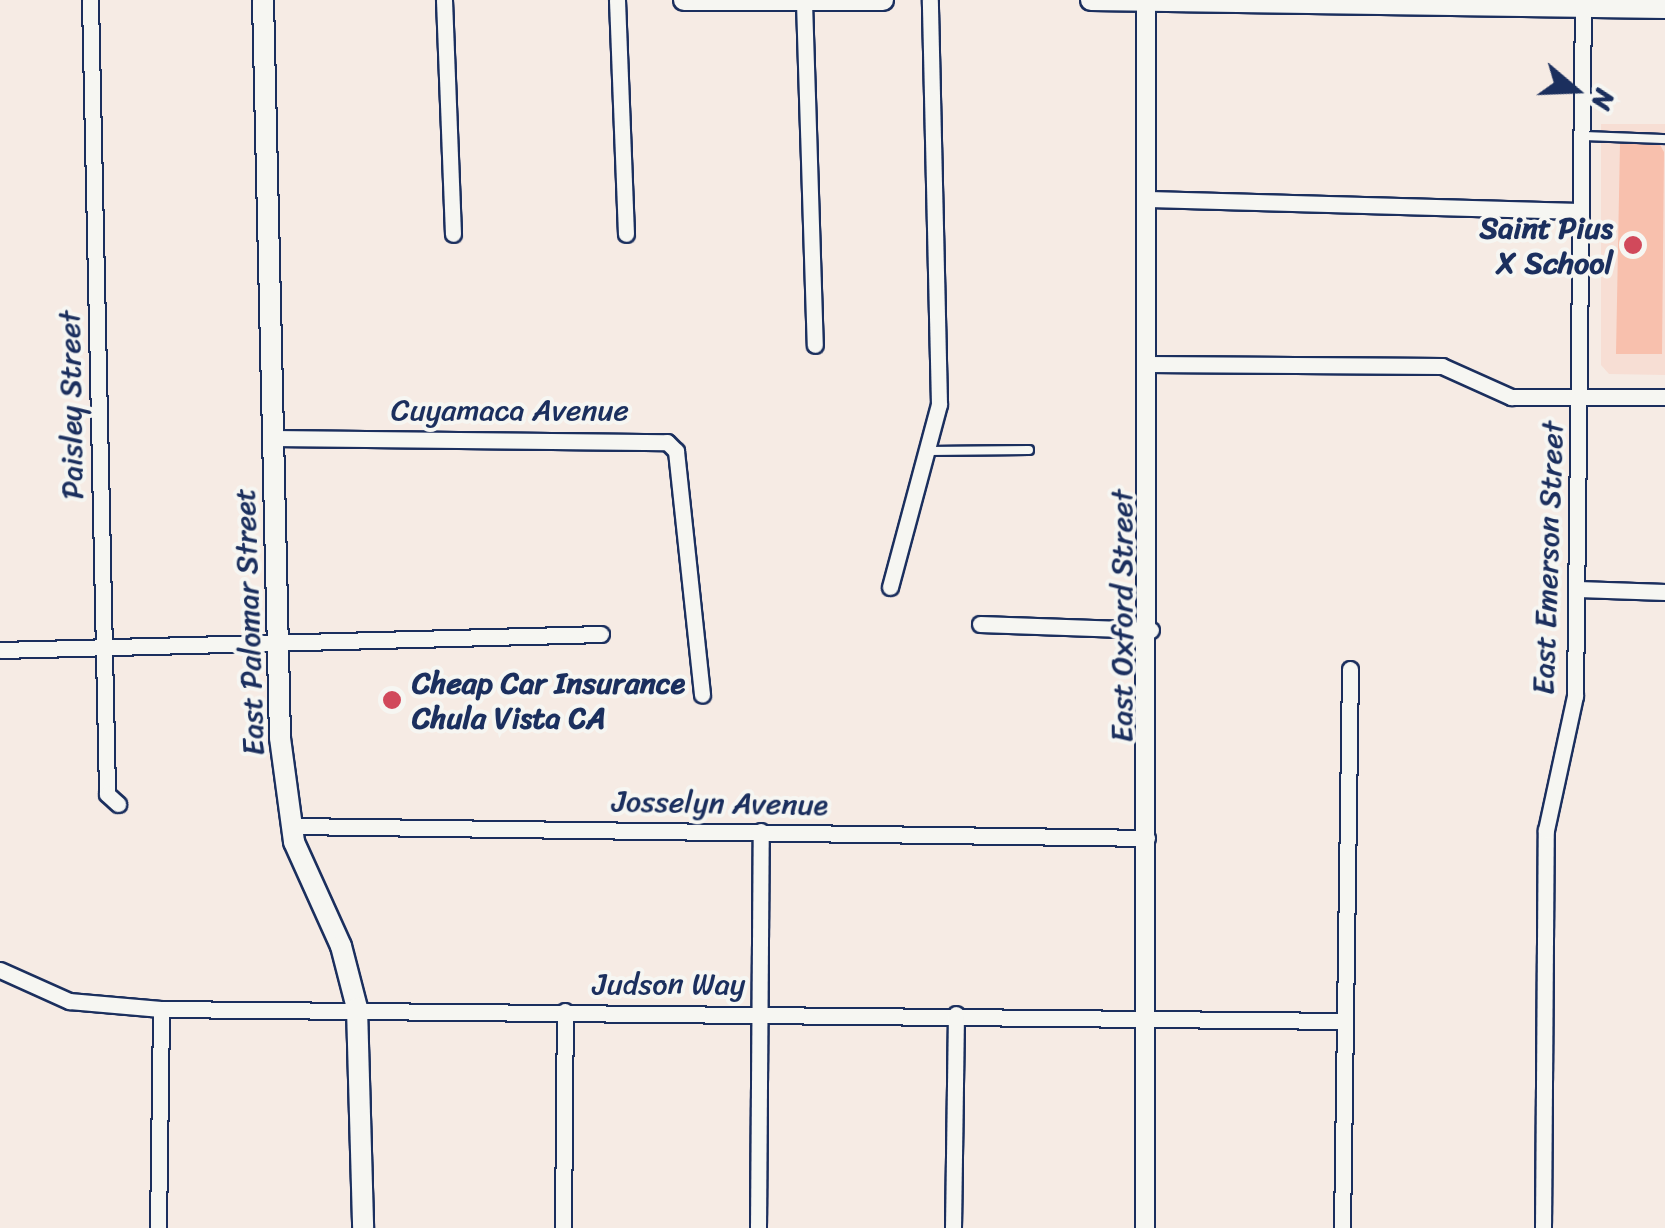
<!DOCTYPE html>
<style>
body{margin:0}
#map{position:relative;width:1665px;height:1228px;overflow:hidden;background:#f6ebe4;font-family:Sriracha,sans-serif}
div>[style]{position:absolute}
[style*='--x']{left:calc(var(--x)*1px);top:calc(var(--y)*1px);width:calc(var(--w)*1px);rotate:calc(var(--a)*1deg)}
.built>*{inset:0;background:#f7ded4}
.building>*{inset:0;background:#f8c0ad}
.roads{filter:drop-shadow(2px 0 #1b2f5e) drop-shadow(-2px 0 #1b2f5e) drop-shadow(0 2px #1b2f5e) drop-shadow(0 -2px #1b2f5e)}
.service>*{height:8px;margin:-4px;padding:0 4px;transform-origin:4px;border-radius:4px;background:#f6f6f2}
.minor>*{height:15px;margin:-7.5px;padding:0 7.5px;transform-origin:7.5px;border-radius:7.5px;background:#f6f6f2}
.tertiary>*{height:18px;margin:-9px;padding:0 9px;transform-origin:9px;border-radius:9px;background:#f6f6f2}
.secondary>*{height:20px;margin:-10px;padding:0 10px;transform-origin:10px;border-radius:10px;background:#f6f6f2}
.dots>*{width:28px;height:28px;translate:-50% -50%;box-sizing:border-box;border:5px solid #f6f6f2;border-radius:50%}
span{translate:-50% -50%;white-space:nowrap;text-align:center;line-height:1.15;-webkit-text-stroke:8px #f6f6f2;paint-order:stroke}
.poi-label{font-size:30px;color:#1b2f5e;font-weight:700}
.right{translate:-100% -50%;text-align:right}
.left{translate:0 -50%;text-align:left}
.street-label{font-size:30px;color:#1b2f5e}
.north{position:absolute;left:1525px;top:40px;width:100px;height:100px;-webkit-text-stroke:8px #f6f6f2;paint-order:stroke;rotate:109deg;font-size:28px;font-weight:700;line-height:40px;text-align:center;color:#1b2f5e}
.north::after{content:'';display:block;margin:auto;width:35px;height:45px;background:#1b2f5e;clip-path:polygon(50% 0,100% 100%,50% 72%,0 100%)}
</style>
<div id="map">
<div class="built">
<i style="clip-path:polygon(1601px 124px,1665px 124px,1665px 375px,1609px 374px,1601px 365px)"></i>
</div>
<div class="building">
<i style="clip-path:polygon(1620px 143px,1659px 143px,1664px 152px,1662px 354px,1616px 354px)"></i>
</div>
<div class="roads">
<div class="service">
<i style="--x:1582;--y:136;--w:83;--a:2.1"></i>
<i style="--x:929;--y:451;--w:100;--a:-0.6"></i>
</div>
<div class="minor">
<i style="--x:90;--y:0;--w:794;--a:88.77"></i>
<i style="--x:107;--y:794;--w:15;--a:42"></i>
<i style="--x:444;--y:0;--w:234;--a:87.8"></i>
<i style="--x:617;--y:0;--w:234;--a:87.8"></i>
<i style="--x:804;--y:2;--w:343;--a:88.2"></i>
<i style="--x:1147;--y:199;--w:434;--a:1.6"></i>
<i style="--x:1148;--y:364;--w:294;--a:0.4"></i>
<i style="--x:1442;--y:366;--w:76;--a:24.2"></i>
<i style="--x:1511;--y:397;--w:154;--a:0"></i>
<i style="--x:273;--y:438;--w:394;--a:0.6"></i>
<i style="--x:667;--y:442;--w:13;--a:45"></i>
<i style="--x:676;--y:451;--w:245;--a:83.9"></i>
<i style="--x:890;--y:587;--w:189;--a:-75"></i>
<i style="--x:939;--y:404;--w:404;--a:-91.3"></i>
<i style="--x:1578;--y:589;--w:87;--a:2"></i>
<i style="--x:980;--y:624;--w:171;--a:2"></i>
<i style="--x:0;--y:650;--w:601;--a:-1.52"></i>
<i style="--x:292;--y:826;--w:855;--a:0.8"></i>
<i style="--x:0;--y:970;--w:76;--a:24.2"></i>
<i style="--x:69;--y:1001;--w:92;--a:5"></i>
<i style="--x:161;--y:1009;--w:1184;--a:0.58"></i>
<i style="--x:158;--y:1228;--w:219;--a:-89.2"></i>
<i style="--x:563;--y:1228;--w:217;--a:-89.5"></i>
<i style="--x:758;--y:1228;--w:397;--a:-89.6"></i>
<i style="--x:953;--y:1228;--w:214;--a:-89.2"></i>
<i style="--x:1342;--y:1228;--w:559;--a:-89.18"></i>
<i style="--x:1543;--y:1228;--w:398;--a:-89.6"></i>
<i style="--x:1546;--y:830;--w:137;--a:-77.8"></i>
<i style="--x:1575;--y:696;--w:696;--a:-89.34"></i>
</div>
<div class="tertiary">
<i style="--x:1145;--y:1228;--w:1228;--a:-89.95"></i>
</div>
<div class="secondary">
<i style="--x:263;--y:0;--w:738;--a:88.68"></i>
<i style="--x:280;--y:738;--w:105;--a:82.3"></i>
<i style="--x:294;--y:842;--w:114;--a:65.7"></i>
<i style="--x:341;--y:946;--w:64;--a:75.5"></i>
<i style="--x:357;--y:1008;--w:220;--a:88.4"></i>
<i style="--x:684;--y:0;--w:199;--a:0"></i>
<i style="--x:1091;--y:0;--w:574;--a:0.8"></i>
</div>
</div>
<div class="dots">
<i style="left:1633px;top:245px;background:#d1495b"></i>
<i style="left:392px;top:700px;background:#d1495b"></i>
</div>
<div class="poi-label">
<span class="right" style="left:1613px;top:245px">Saint Pius<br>X School</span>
<span class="left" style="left:412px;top:700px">Cheap Car Insurance<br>Chula Vista CA</span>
</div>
<div class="street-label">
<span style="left:71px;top:405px;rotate:-91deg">Paisley Street</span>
<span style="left:510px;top:410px">Cuyamaca Avenue</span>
<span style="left:1548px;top:558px;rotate:-88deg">East Emerson Street</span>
<span style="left:1122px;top:616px;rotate:-90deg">East Oxford Street</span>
<span style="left:249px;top:622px;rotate:-92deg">East Palomar Street</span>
<span style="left:720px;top:803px;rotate:1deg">Josselyn Avenue</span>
<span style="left:669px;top:984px">Judson Way</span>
</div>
<div class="north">N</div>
</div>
